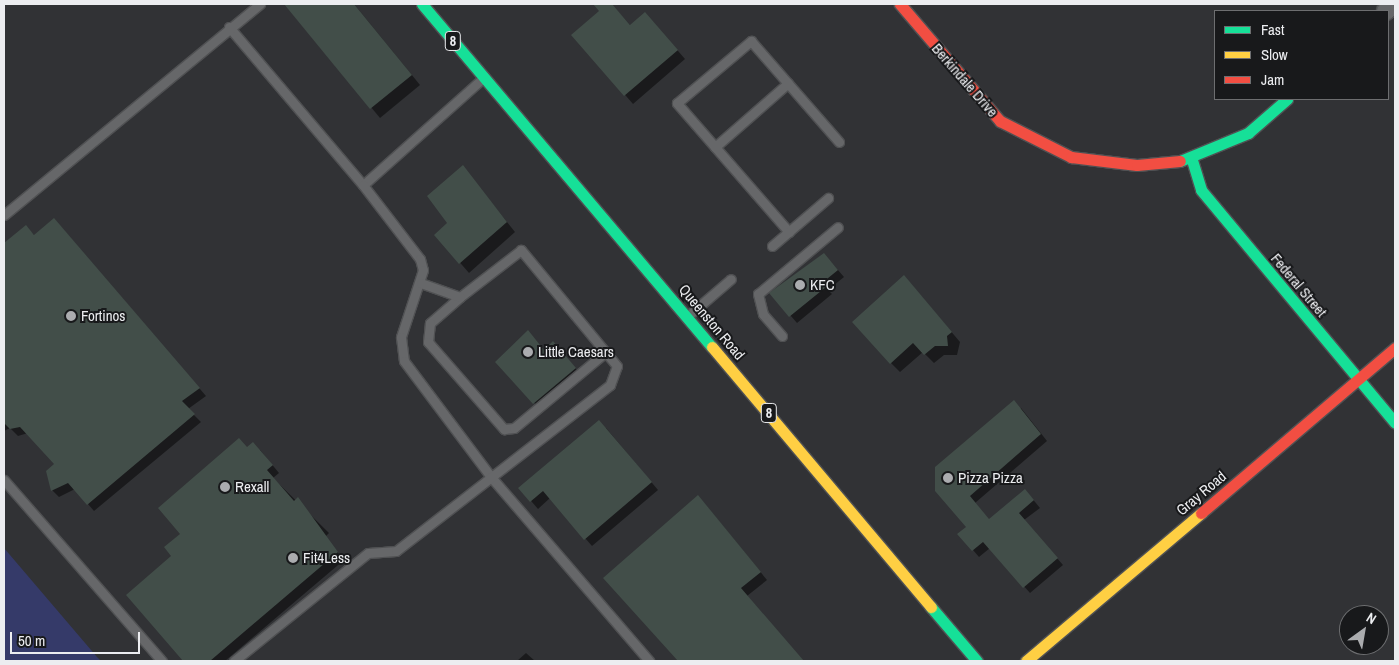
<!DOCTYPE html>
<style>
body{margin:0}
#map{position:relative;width:1399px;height:665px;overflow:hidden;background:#313235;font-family:"Archivo Narrow",sans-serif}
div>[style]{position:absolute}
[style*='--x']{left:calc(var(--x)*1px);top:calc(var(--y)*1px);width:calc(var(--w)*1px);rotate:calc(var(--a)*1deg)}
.green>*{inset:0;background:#353a69}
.shadow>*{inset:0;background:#0007}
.building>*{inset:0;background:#424e49}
.roads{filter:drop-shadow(1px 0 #505153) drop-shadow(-1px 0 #505153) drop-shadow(0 1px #505153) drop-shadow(0 -1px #505153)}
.lane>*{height:9px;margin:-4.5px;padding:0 4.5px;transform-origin:4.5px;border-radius:4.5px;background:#666769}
.street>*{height:18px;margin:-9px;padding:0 9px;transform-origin:9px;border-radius:9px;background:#666769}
.fast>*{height:11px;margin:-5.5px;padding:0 5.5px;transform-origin:5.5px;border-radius:5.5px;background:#16e098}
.slow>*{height:11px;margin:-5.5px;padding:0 5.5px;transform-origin:5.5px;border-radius:5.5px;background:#ffcf43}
.jam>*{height:11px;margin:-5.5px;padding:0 5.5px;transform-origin:5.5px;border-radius:5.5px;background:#f24e42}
.dots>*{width:14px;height:14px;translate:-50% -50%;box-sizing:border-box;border:2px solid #18191b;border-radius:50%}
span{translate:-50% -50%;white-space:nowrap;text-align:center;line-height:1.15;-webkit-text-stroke:4px #18191b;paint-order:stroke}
.shield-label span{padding:1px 4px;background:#18191b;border:1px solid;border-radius:4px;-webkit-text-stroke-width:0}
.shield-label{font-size:14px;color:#ecedf0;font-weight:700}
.street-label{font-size:15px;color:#ecedf0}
.poi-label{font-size:15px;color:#ecedf0}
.left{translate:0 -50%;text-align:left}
.frame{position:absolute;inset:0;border:5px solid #ecedf0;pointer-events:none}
.legend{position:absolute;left:1214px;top:10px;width:175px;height:90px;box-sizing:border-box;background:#18191b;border:1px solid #6d6e70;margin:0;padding:6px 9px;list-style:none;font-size:15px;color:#ecedf0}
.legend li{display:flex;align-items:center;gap:10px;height:25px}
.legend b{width:25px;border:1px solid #6d6e70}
.north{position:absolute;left:1339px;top:605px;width:50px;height:50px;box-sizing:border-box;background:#18191b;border:1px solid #6d6e70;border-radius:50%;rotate:32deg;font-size:14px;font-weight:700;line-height:20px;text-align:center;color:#ecedf0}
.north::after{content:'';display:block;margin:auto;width:18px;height:22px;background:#abacaf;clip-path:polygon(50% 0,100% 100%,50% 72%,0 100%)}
.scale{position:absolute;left:10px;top:632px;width:130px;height:22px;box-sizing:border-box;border:2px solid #ecedf0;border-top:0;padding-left:6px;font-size:15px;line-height:18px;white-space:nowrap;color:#ecedf0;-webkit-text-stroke:4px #18191b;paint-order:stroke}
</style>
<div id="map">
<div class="green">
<i style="clip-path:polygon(4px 548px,97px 657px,101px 661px,4px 661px)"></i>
</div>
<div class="shadow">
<i style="clip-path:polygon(294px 4px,354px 4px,420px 85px,380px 118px,289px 8px)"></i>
<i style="clip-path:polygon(594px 4px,611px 4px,631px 26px,653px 22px,685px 59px,633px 104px,573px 35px,600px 11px)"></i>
<i style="clip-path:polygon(463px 167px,515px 232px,469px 273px,436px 235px,449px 223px)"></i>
<i style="clip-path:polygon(26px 227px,35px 236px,61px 227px,206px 396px,188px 409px,201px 422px,94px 511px,75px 489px,59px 497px,52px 490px,56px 464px,28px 433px,18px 436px,10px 428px,4px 431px,4px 245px)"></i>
<i style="clip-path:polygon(831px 262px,844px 277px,828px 290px,832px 294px,797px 323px,771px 293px)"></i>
<i style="clip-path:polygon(904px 276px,960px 342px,957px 355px,944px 355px,934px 363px,923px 352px,900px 372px,891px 363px)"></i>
<i style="clip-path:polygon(560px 350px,582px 376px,541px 410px,497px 362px)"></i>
<i style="clip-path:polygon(1021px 408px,1047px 441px,975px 503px,989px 520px,1031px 497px,1040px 508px,1024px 520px,1063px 565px,1030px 593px,990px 548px,979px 557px,973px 550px,968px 527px,937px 490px)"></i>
<i style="clip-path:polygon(606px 428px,658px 490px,592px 546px,550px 498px,538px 509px,520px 488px)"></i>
<i style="clip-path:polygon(247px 448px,260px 450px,279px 473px,273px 478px,329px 533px,325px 537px,344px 560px,225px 661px,185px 661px,128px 595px,173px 556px,182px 534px)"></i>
<i style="clip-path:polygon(704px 503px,767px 580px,747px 596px,803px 661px,680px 661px,604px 578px)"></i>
<i style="clip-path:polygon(526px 653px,535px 661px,517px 661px)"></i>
</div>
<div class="building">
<i style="clip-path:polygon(284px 4px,354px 4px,412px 75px,370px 109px)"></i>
<i style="clip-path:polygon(593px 4px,612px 4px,630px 25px,645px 12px,678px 50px,624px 96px,571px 35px,599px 11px)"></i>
<i style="clip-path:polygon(463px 165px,507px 222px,459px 264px,434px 235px,447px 223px,427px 196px)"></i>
<i style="clip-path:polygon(54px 218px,200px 388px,182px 401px,195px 414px,87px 505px,68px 483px,51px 491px,46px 471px,54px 464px,20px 427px,10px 429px,4px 423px,4px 243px,26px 225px,34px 235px)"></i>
<i style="clip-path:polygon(824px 253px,838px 270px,822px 283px,826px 287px,789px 317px,769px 293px)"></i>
<i style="clip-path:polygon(904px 275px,952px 332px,947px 336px,948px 346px,935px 346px,924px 355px,913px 343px,890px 364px,852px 322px)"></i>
<i style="clip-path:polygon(528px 330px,544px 350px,553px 341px,576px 368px,533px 404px,495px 362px)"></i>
<i style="clip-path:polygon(1014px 400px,1041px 434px,970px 496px,989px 519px,1025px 489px,1034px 500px,1019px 513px,1058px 558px,1023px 588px,983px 542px,972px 551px,957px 534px,966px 527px,935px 491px,935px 467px)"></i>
<i style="clip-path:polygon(599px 420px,652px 482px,584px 540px,543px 491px,530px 502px,518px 488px)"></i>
<i style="clip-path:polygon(239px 438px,247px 447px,253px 442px,273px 465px,267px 470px,294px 501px,298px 497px,338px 552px,210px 661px,183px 661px,126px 595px,171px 556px,164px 547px,180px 534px,158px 508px)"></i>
<i style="clip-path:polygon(698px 495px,761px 572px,741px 588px,804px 661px,678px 661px,603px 578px)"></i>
</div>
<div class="roads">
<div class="lane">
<i style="--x:229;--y:27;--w:207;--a:49.7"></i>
<i style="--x:482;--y:79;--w:159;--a:138.3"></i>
<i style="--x:363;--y:185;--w:93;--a:52.4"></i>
<i style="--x:420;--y:259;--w:11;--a:75"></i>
<i style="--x:423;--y:270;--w:71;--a:108.2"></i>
<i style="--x:401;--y:337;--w:24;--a:83"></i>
<i style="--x:404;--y:361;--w:145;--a:53.1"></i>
<i style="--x:491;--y:477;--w:243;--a:49.3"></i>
<i style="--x:715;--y:147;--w:97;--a:-41.2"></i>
<i style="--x:4;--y:215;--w:332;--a:-39.5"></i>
<i style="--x:789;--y:232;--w:171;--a:-131"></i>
<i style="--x:677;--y:103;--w:97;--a:-40"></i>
<i style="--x:751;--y:41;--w:134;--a:48.9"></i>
<i style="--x:772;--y:246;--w:74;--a:-40.6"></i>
<i style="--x:460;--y:297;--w:40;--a:139"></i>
<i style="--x:430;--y:323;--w:19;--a:96"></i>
<i style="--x:428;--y:342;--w:116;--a:48.9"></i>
<i style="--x:504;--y:429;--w:10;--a:-6"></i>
<i style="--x:514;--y:428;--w:119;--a:-39.6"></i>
<i style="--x:689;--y:315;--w:55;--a:-40.6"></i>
<i style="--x:782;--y:336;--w:29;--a:-131"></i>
<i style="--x:763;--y:314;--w:21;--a:-104"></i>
<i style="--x:758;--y:294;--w:104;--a:-39.9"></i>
<i style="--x:4;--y:480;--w:240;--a:48.9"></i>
<i style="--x:234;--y:661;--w:172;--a:-38.9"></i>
<i style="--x:368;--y:553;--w:28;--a:-4"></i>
<i style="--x:396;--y:551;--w:271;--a:-37.8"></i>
<i style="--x:610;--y:385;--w:20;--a:-70"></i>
<i style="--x:617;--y:366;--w:151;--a:-129.6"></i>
<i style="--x:521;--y:250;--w:77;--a:142.4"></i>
<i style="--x:460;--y:297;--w:41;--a:-160.3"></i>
</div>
<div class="street">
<i style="--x:1386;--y:11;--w:11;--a:-41"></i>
</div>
<div class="fast">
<i style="--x:422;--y:4;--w:449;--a:49.8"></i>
<i style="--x:1192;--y:160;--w:31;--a:73"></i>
<i style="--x:1201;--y:190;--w:303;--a:50.2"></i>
<i style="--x:1180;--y:161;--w:74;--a:-22.4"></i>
<i style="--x:1248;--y:133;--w:52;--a:-41.1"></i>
<i style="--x:931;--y:607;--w:71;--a:49.6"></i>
</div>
<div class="slow">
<i style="--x:712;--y:347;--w:340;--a:49.9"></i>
<i style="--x:1026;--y:661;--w:229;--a:-40.2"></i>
</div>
<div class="jam">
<i style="--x:900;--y:4;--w:154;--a:49.5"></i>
<i style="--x:1000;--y:121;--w:80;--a:26.9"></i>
<i style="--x:1071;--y:157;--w:66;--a:6.9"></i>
<i style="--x:1137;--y:165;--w:43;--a:-5.3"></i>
<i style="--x:1201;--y:513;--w:255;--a:-40.4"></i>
</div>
</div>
<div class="dots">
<i style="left:800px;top:285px;background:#abacaf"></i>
<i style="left:71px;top:316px;background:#abacaf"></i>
<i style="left:528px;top:352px;background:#abacaf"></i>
<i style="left:948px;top:478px;background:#abacaf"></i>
<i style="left:225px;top:487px;background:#abacaf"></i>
<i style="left:293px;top:558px;background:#abacaf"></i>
</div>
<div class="shield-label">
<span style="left:453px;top:41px">8</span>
<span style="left:769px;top:413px">8</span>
</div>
<div class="street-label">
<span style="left:965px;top:80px;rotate:49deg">Berkindale Drive</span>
<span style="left:1299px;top:285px;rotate:50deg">Federal Street</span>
<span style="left:712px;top:322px;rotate:50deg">Queenston Road</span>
<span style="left:1201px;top:493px;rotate:-40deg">Gray Road</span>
</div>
<div class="poi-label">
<span class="left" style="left:810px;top:285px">KFC</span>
<span class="left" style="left:81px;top:316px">Fortinos</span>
<span class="left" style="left:538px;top:352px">Little Caesars</span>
<span class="left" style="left:958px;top:478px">Pizza Pizza</span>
<span class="left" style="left:235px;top:487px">Rexall</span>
<span class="left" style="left:303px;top:558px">Fit4Less</span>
</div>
<div class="frame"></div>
<ul class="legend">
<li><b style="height:6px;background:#16e098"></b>Fast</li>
<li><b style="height:6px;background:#ffcf43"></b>Slow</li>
<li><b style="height:6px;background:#f24e42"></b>Jam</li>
</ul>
<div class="north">N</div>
<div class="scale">50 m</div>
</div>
